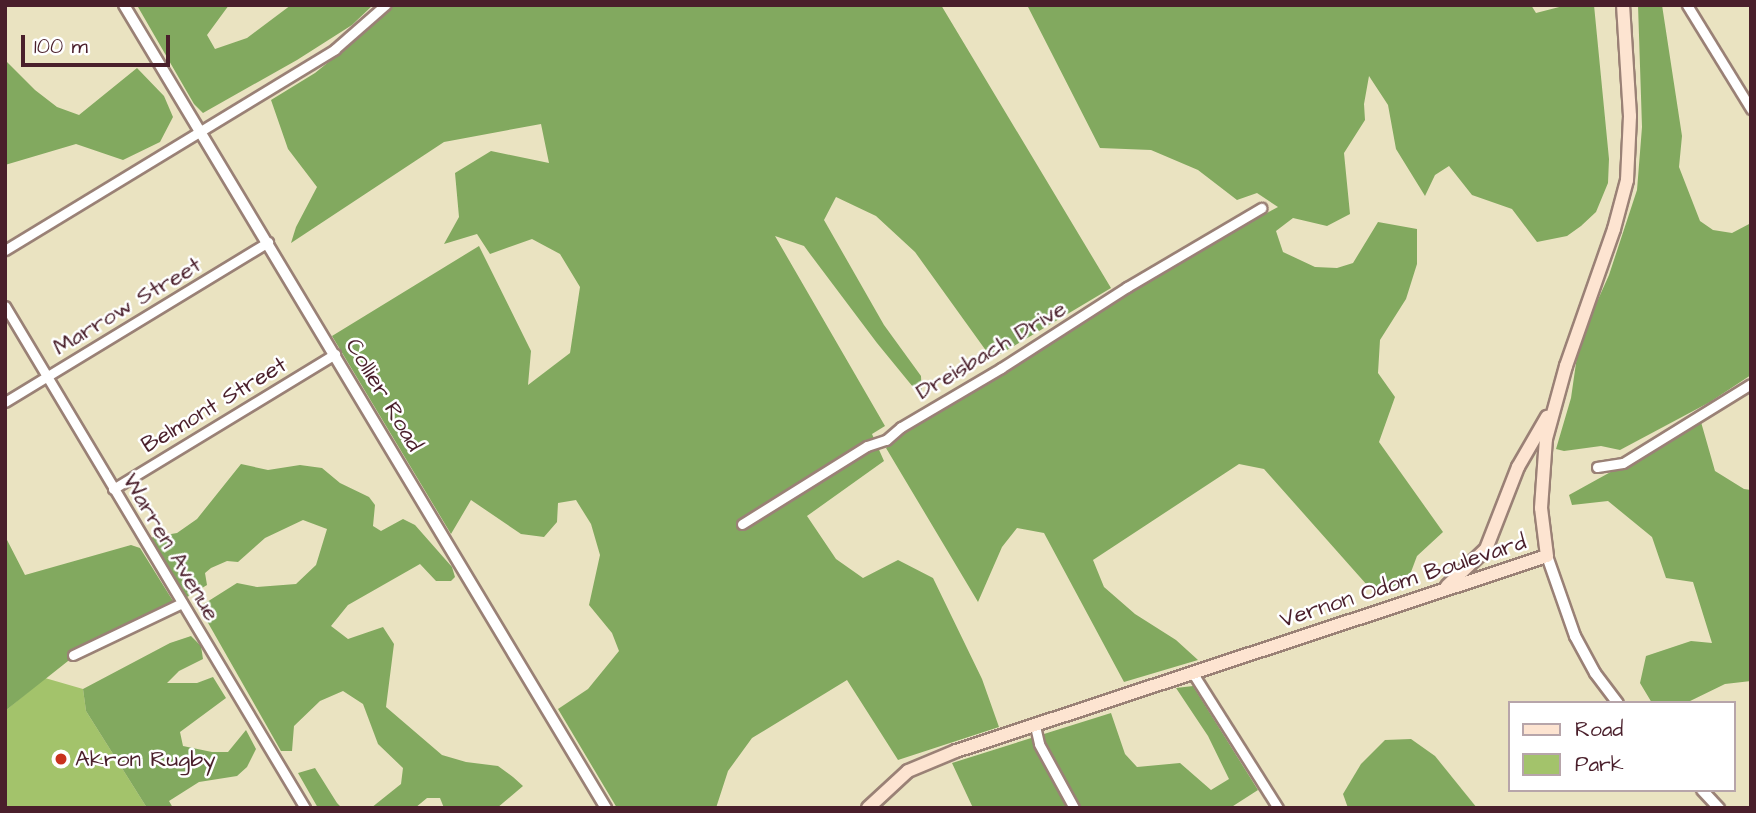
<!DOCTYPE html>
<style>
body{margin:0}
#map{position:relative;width:1756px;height:813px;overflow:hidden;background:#eae3c1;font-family:"Architects Daughter",sans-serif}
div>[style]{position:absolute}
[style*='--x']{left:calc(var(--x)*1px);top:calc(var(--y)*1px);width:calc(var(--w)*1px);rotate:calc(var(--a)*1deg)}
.green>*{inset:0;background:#a3c36b}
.forest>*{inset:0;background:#82a95f}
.roads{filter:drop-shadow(2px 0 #9a8176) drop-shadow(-2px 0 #9a8176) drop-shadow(0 2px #9a8176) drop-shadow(0 -2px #9a8176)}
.minor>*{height:9px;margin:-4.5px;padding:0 4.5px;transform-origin:4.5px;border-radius:4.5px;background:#fff}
.tertiary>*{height:10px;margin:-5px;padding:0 5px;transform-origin:5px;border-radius:5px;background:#fff}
.secondary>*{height:12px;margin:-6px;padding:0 6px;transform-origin:6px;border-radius:6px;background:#fde4d1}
.dots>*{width:19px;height:19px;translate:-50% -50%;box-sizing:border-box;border:4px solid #fff;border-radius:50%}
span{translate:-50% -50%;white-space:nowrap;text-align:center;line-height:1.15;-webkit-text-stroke:5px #fff;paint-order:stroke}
.street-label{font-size:23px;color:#4a1f2b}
.poi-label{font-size:23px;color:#4a1f2b}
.left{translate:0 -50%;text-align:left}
.frame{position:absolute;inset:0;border:7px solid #4a1f2b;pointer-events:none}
.legend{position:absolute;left:1508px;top:701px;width:228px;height:91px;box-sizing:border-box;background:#fff;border:2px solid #b7a5aa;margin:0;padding:9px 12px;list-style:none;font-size:21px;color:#4a1f2b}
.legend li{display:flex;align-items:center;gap:14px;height:35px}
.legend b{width:35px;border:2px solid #b7a5aa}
.scale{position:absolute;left:21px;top:35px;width:149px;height:32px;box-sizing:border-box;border:4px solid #4a1f2b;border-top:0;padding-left:9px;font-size:21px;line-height:24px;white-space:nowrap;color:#4a1f2b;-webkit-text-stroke:5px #fff;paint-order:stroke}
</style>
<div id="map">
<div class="green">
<i style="clip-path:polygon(45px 678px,83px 689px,86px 711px,147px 808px,5px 808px,5px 711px)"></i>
</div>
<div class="forest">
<i style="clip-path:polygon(155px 5px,229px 5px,207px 35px,215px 49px,247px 38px,291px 5px,373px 5px,352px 25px,297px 60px,203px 113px,194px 104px,138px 7px)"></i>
<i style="clip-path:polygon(388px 5px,941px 5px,1111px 288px,992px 359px,915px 252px,876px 216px,836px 197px,824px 220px,884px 325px,921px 376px,922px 398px,877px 343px,804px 246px,775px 236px,885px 426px,872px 434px,884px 461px,807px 516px,836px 559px,863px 578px,898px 560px,933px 578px,982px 679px,999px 727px,898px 760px,847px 680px,752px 738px,728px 771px,716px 808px,617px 808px,558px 709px,588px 689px,619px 651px,612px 633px,589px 605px,600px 555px,591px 524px,576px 500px,558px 503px,557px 522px,544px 537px,521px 534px,471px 500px,451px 534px,332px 336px,479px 246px,531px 351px,528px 385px,570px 353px,580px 287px,560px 254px,532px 239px,490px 254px,477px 234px,444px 244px,459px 217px,455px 173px,491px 151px,549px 163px,541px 124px,444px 142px,291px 243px,296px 227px,317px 187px,288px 149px,271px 100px,315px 73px,352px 43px)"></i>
<i style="clip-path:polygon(1027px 5px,1531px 5px,1536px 13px,1567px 5px,1594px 5px,1609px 159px,1608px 183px,1596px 212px,1581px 226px,1567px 236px,1537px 242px,1512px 209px,1472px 195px,1449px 166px,1435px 175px,1425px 196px,1396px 149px,1388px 105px,1369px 76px,1364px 104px,1365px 120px,1344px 153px,1350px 214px,1327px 226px,1293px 218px,1276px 231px,1283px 252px,1315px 267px,1337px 268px,1353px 263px,1378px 222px,1417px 229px,1417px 264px,1406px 299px,1380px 340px,1378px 373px,1395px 397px,1379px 442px,1443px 532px,1417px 556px,1408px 580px,1375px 594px,1264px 469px,1239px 464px,1093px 560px,1104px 587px,1135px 614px,1176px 640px,1198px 660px,1124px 682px,1044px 533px,1017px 528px,1002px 547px,978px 602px,886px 448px,899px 433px,1209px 244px,1278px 207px,1257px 193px,1237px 200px,1198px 170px,1151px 150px,1100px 148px)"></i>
<i style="clip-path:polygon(1638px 5px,1662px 5px,1682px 136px,1679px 167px,1700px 221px,1713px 230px,1732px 233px,1751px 223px,1751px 375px,1710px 402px,1620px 450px,1601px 446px,1564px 451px,1556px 449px,1571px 398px,1579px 342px,1609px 275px,1637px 190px,1642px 127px)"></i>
<i style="clip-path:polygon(5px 60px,35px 90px,57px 107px,79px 115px,137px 68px,164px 96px,173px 117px,160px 142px,123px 160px,76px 144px,5px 165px)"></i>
<i style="clip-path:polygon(1701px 422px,1715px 471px,1744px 489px,1751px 490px,1751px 681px,1725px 684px,1686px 703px,1652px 703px,1640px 683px,1646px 656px,1691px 641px,1712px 643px,1693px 582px,1666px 578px,1652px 537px,1608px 501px,1572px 505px,1569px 495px)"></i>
<i style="clip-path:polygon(241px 464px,268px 470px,300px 465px,322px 468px,340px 483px,369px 497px,375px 505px,373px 526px,381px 531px,403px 519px,415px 525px,452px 567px,455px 577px,451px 581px,436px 581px,420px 564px,348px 605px,331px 626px,348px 639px,383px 627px,394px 644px,386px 707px,442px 755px,466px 762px,498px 766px,513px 777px,523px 786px,497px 808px,444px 808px,440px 798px,427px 798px,415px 808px,371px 808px,401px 784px,403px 768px,378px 744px,363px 704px,343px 691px,320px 701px,294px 726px,292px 751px,281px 751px,199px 607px,237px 583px,257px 587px,296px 584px,316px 565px,327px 529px,303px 520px,265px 538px,238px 562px,227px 561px,211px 568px,205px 573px,207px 585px,187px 597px,148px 538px,177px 533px,197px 519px)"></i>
<i style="clip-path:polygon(5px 536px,25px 575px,131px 545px,140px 548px,173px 601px,97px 638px,5px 711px)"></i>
<i style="clip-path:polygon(191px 636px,201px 646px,203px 659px,179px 671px,167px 683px,197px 683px,213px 677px,226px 698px,180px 732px,183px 746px,212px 752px,228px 752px,246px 730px,256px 749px,247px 767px,237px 776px,199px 782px,169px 801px,173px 808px,147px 808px,86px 711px,83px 689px,170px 643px)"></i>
<i style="clip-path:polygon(1193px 686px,1258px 790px,1230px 808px,973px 808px,952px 763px,1111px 713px,1125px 754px,1137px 767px,1180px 763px,1211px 790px,1229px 779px,1208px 736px,1176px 688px)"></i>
<i style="clip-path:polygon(1411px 739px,1435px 756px,1477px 808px,1348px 808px,1343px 794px,1361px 764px,1385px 740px)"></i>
<i style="clip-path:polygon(315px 768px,337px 803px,342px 808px,318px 808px,298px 773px)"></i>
</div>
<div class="roads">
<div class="minor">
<i style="--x:1687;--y:5;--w:122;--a:58.4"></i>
<i style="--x:5;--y:250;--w:386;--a:-31.3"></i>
<i style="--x:335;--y:49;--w:67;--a:-41.3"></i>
<i style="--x:5;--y:306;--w:585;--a:59.14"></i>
<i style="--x:5;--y:402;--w:308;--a:-31.3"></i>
<i style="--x:1597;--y:467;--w:26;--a:-9"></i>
<i style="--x:1623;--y:463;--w:150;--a:-31.7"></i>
<i style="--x:113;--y:489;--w:260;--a:-31.3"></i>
<i style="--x:742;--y:524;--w:147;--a:-32"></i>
<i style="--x:867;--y:446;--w:20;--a:-18"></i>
<i style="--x:886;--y:440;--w:20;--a:-41"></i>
<i style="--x:901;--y:427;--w:116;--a:-30.5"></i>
<i style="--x:1001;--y:368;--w:150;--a:-32.7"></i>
<i style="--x:1127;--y:287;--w:156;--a:-30.5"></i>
<i style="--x:73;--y:655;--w:121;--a:-25.5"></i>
<i style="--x:1192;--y:672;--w:161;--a:57.7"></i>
<i style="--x:1035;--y:726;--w:18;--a:77"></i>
<i style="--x:1039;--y:744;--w:73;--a:61.3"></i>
</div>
<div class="tertiary">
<i style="--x:124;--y:5;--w:937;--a:59.03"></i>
<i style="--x:1547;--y:556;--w:85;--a:70.7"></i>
<i style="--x:1575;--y:636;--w:42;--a:61.6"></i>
<i style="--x:1595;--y:673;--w:38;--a:53"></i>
<i style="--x:1702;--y:790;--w:25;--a:47"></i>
</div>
<div class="secondary">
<i style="--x:1447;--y:586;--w:54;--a:-43.5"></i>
<i style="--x:1486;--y:549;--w:88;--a:-68.7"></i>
<i style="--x:1518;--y:467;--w:58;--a:-59.9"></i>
<i style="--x:868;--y:808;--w:54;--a:-42.8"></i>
<i style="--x:908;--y:771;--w:52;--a:-22.6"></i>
<i style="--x:956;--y:751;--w:622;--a:-18.26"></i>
<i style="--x:1547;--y:556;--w:48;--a:-97.1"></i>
<i style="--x:1541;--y:508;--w:69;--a:-85.9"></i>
<i style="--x:1546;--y:439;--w:76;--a:-74.7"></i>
<i style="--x:1566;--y:366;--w:145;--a:-70.7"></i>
<i style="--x:1614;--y:229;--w:51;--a:-75.1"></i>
<i style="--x:1627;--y:180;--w:64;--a:-87.3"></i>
<i style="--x:1630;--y:116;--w:111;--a:-93.6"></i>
</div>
</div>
<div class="dots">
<i style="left:61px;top:759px;background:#c8321e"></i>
</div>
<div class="street-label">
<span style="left:127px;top:306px;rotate:-31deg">Marrow Street</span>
<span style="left:991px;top:350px;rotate:-31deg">Dreisbach Drive</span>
<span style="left:384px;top:395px;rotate:59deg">Collier Road</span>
<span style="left:214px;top:405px;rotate:-31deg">Belmont Street</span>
<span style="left:171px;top:547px;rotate:59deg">Warren Avenue</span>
<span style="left:1403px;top:581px;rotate:-18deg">Vernon Odom Boulevard</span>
</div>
<div class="poi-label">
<span class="left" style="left:75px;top:759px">Akron Rugby</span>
</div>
<div class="frame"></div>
<ul class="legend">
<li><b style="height:9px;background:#fde4d1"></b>Road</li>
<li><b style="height:19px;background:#a3c36b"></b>Park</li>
</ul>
<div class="scale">100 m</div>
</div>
